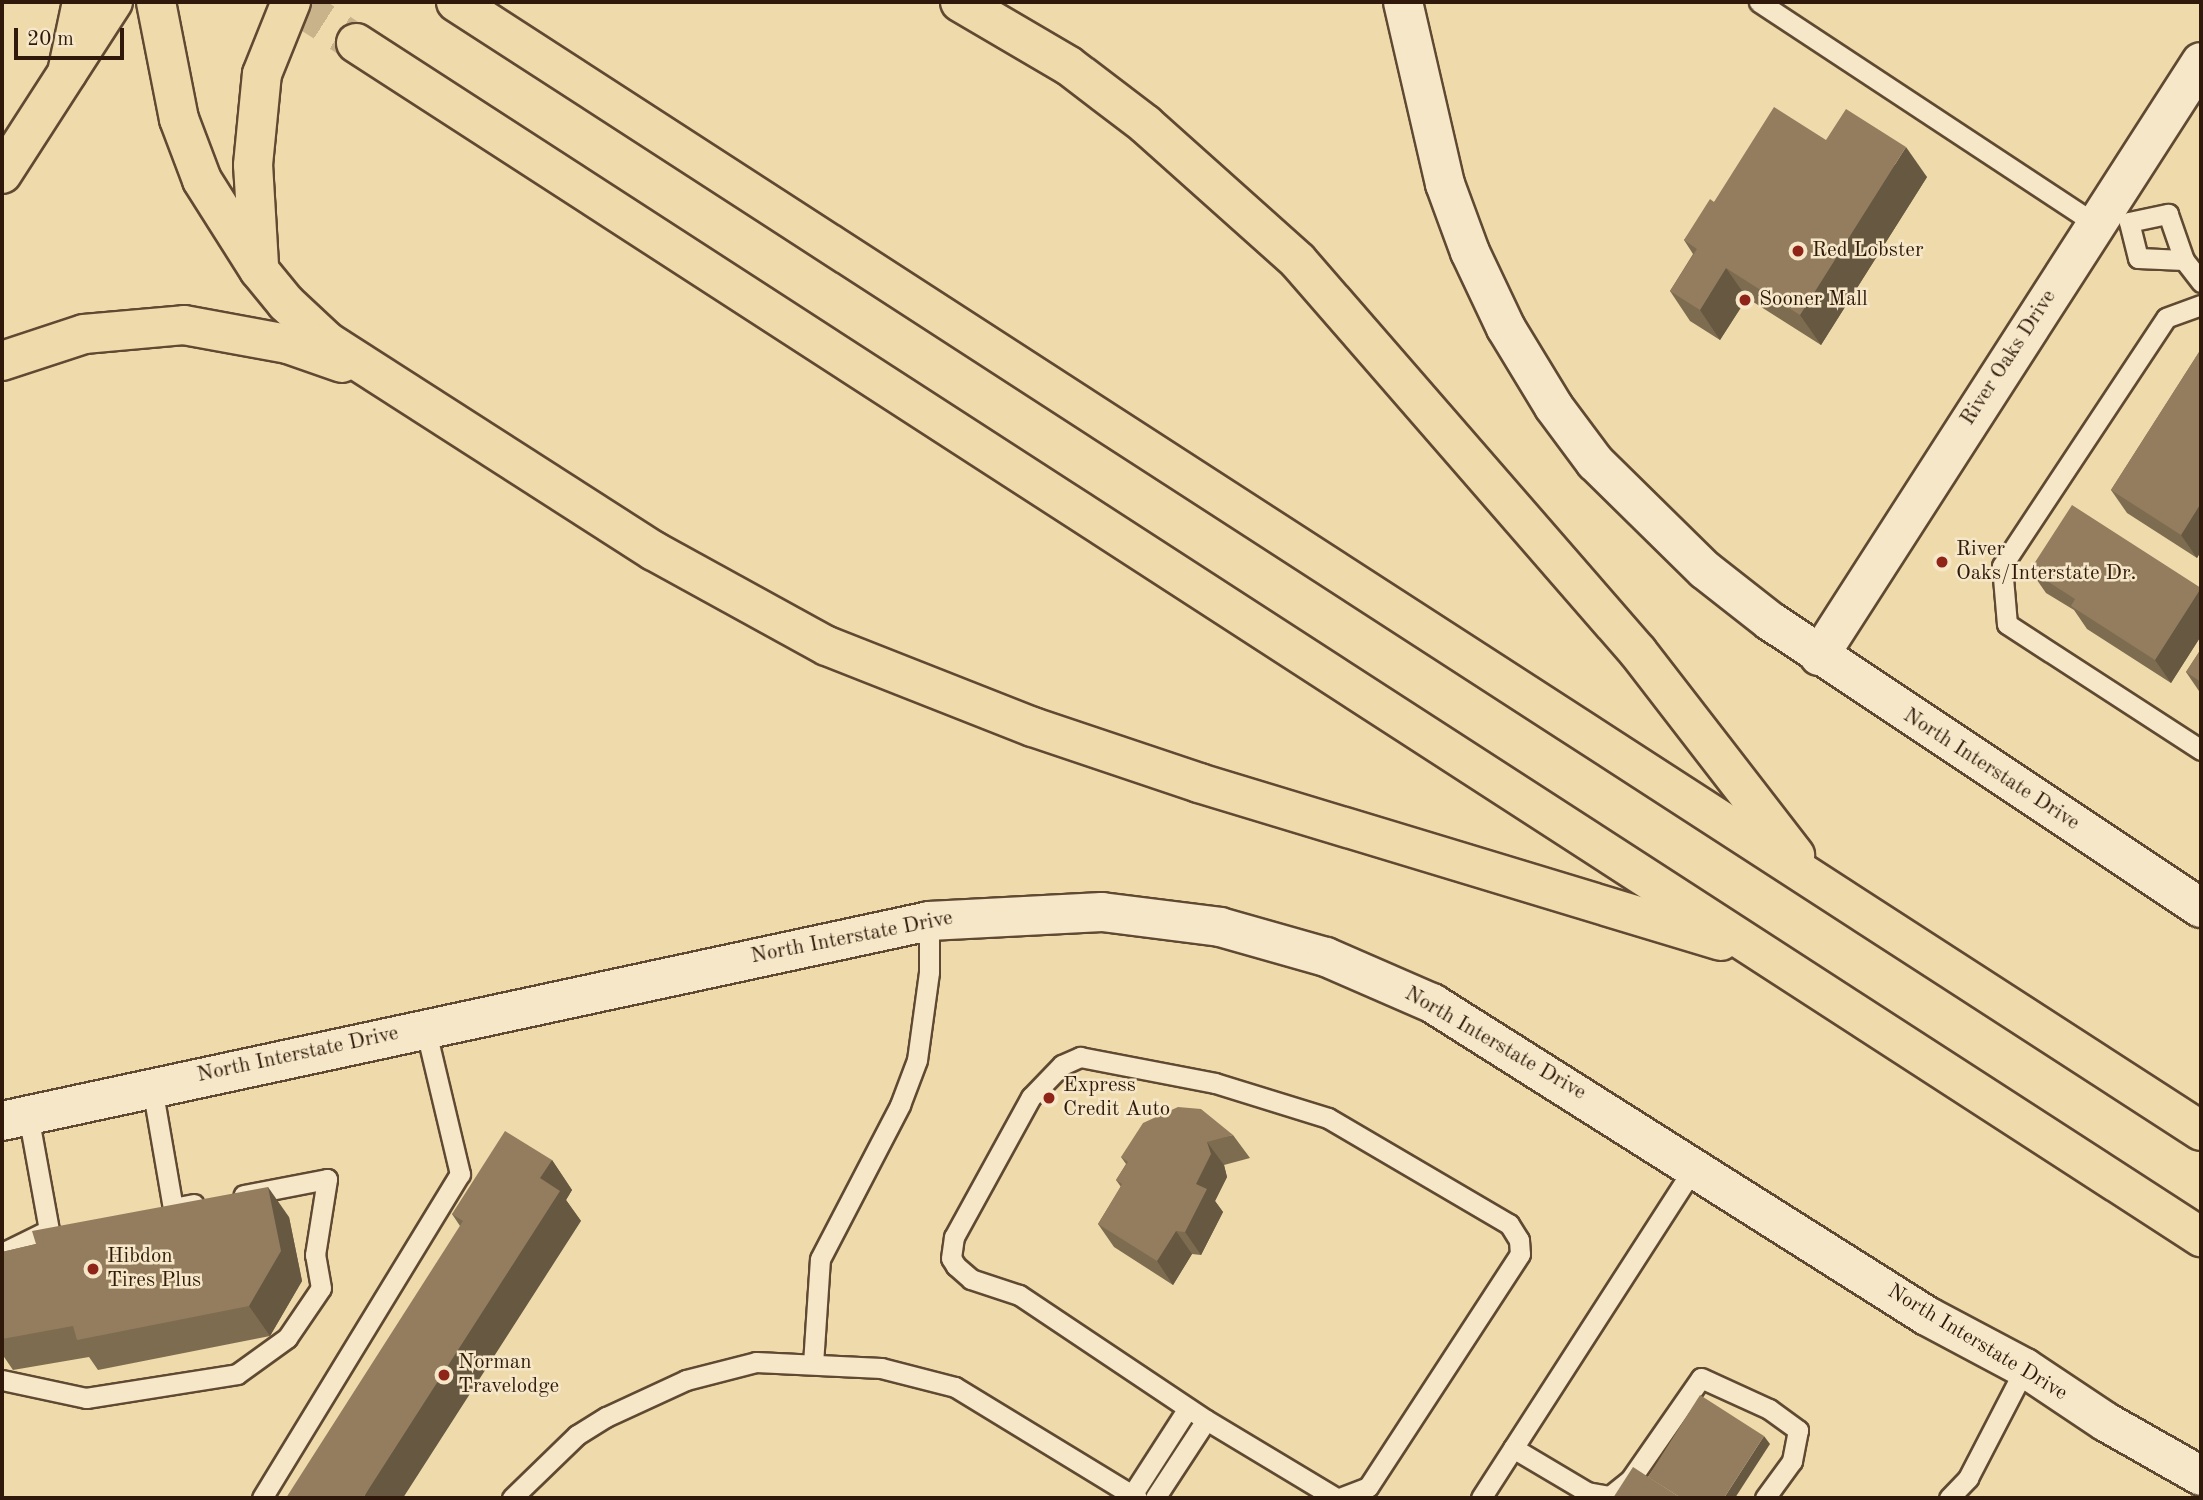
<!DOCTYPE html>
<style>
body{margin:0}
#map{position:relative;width:2203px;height:1500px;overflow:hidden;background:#efdaab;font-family:"Old Standard TT",serif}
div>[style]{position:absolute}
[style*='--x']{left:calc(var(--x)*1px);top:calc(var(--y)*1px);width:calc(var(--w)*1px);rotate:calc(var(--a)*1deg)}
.motorway-tunnel>*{height:38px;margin-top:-19px;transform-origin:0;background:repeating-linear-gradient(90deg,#c9b38b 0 38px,transparent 0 57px)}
.roads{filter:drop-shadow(2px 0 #604932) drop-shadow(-2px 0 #604932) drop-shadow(0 2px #604932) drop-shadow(0 -2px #604932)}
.service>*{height:19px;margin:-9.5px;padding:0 9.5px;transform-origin:9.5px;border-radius:9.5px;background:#f5e7c8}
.tertiary>*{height:38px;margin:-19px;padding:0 19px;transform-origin:19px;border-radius:19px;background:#f5e7c8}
.secondary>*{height:38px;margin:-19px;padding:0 19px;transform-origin:19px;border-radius:19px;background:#f5e7c8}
.primary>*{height:38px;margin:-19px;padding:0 19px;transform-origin:19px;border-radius:19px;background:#efdaab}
.motorway>*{height:38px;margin:-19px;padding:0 19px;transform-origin:19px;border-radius:19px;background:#efdaab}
.wall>*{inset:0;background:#7e6c51}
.shaded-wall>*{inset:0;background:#675842}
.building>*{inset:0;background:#937d5e}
.dots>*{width:19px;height:19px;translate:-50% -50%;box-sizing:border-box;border:4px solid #f5e7c8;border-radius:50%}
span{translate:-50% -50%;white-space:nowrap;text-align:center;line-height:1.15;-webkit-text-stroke:5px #f5e7c8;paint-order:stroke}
.poi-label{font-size:21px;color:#30190a}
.left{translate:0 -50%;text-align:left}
.street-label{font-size:21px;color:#30190a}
.frame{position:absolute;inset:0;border:4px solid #30190a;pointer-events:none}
.scale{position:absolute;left:14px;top:28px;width:110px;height:32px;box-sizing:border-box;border:4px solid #30190a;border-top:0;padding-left:9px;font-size:21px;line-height:24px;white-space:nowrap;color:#30190a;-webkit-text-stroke:5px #f5e7c8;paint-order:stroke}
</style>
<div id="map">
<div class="motorway-tunnel">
<i style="--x:292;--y:2;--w:76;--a:32.6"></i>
</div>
<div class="roads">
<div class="service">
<i style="--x:1759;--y:2;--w:404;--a:33.4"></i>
<i style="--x:2184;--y:260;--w:46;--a:-177.5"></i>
<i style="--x:2138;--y:258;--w:37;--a:-104"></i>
<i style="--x:2129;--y:222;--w:40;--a:-12"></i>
<i style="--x:2168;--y:214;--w:49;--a:70.8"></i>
<i style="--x:2184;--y:260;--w:28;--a:52"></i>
<i style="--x:2201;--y:305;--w:37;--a:160"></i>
<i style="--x:2166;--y:318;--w:297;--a:123.5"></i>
<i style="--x:2002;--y:566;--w:58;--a:85.1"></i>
<i style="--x:2007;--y:624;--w:231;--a:33"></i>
<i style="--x:152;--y:1087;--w:123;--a:80.2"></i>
<i style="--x:173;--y:1208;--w:21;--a:-11"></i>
<i style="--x:2;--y:1253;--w:52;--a:-26.1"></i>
<i style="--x:49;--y:1230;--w:117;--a:-100.3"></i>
<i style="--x:813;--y:1364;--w:105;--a:-86.2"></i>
<i style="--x:820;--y:1259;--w:174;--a:-62.5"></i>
<i style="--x:900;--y:1105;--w:48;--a:-69.3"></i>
<i style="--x:917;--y:1060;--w:89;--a:-82.2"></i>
<i style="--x:929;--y:972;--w:51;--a:-90"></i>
<i style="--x:2;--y:1380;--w:86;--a:12.1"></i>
<i style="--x:86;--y:1398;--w:153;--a:-9"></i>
<i style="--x:237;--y:1374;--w:62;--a:-35.8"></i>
<i style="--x:287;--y:1338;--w:60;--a:-55.8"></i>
<i style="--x:321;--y:1288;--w:34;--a:-100"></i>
<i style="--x:315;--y:1255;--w:77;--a:-81"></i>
<i style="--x:327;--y:1179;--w:85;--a:169.1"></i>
<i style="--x:1513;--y:1448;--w:86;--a:30.7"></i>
<i style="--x:1587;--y:1492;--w:23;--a:10"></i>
<i style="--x:1610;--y:1496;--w:26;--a:-39"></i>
<i style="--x:1630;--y:1480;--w:124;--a:-55.2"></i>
<i style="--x:1701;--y:1378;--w:75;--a:24.5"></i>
<i style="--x:1769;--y:1409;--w:36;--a:36"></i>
<i style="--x:1798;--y:1430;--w:32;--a:101"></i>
<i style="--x:1792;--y:1461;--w:46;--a:126.1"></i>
<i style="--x:1132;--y:1495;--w:103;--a:-57.2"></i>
<i style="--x:262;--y:1498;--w:380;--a:-58.6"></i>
<i style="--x:460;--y:1174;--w:151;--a:-103.4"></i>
<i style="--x:512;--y:1498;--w:91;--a:-44.1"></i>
<i style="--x:577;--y:1435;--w:34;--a:-32"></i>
<i style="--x:606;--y:1417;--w:88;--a:-24.8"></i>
<i style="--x:686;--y:1380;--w:72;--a:-14.4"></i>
<i style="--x:756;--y:1362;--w:125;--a:2.7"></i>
<i style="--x:881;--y:1368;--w:76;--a:14.4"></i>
<i style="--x:955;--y:1387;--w:213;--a:31.4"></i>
<i style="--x:1155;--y:1498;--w:93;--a:-56.8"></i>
<i style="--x:1336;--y:1498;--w:152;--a:-149"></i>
<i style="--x:1206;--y:1420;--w:225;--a:-146.2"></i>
<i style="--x:1019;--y:1295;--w:51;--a:-161.6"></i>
<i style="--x:971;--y:1279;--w:20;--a:-139"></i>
<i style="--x:956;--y:1266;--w:9;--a:-122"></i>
<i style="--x:951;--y:1258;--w:21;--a:-82"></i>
<i style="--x:954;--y:1237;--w:160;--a:-61.2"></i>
<i style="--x:1031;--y:1097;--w:45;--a:-45.9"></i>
<i style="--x:1062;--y:1065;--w:20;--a:-24"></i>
<i style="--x:1080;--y:1057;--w:137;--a:10.9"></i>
<i style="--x:1215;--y:1083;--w:118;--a:17.2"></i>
<i style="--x:1328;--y:1118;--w:210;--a:30.4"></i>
<i style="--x:1509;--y:1224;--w:19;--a:58"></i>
<i style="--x:1519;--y:1240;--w:14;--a:86"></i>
<i style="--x:1520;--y:1254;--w:278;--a:123.1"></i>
<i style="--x:1368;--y:1487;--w:30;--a:159"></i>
<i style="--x:1481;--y:1498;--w:395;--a:-57.2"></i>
<i style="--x:1949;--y:1498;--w:28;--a:-46"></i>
<i style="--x:1968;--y:1478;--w:124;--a:-62.6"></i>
</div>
<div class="tertiary">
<i style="--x:1819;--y:656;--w:706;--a:-57.26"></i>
</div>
<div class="secondary">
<i style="--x:1403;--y:2;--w:187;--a:77"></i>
<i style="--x:1445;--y:184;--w:72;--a:69.8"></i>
<i style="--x:1470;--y:252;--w:84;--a:64.7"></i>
<i style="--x:1506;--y:328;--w:92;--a:58.7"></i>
<i style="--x:1554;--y:407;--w:69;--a:53.3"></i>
<i style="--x:1595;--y:462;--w:154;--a:44.5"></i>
<i style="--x:1705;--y:570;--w:83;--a:38.1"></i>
<i style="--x:1770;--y:621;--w:518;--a:33.66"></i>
<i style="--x:2;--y:1121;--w:948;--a:-12.17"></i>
<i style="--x:929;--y:921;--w:173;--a:-3"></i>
<i style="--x:1102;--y:912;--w:119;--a:7.2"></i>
<i style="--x:1220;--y:927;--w:110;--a:15.8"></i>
<i style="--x:1326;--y:957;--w:116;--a:23.5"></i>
<i style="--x:1432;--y:1003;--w:586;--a:32.31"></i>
<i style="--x:1927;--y:1316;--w:111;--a:28"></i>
<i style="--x:2025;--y:1368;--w:97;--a:33.7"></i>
<i style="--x:2106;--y:1422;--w:109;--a:29.6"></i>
</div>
<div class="primary">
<i style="--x:2;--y:174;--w:205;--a:-57.2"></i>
</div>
<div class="motorway">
<i style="--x:156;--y:2;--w:119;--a:78.9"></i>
<i style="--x:179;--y:119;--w:65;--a:69.3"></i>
<i style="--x:202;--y:180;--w:107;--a:57.7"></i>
<i style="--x:259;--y:270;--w:43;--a:50.7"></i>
<i style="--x:286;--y:303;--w:57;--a:42.9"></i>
<i style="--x:328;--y:342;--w:387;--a:32.7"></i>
<i style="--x:654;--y:551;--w:197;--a:28.8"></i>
<i style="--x:827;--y:646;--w:221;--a:21.5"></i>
<i style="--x:1033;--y:727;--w:175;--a:18.6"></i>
<i style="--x:1199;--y:783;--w:545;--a:16.84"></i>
<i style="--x:456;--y:2;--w:2078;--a:32.9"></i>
<i style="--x:960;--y:2;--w:126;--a:30.4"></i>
<i style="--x:1069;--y:66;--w:96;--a:37.3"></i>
<i style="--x:1145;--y:124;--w:205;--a:41.8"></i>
<i style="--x:1298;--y:261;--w:518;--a:48.99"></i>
<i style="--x:1638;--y:652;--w:257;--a:52.3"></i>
<i style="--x:356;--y:43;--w:2198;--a:32.91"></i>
<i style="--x:67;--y:73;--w:73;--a:-78.1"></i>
<i style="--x:259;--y:265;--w:100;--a:-93.4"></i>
<i style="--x:253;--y:165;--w:91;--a:-84.4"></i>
<i style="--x:262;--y:74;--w:78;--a:-68.1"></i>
<i style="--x:2;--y:361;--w:86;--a:-18.2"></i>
<i style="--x:84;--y:334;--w:100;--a:-5.1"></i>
<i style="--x:184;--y:325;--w:106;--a:10.4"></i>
<i style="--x:288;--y:344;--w:57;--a:19.4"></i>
</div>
</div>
<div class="wall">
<i style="clip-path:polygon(1826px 140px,1927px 177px,1821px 345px,1747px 298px,1720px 340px,1690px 321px,1670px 291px,1693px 254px,1684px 240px,1714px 202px)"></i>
<i style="clip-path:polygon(2201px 349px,2201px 551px,2197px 558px,2127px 513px,2111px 490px)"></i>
<i style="clip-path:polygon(2030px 570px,2201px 588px,2201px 636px,2171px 683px,2087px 629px,2074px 610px,2046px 593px)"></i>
<i style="clip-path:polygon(2201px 649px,2201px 694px,2186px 672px)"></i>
<i style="clip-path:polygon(1233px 1135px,1250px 1158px,1224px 1165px,1227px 1177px,1215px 1201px,1223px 1212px,1201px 1255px,1192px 1254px,1173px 1285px,1114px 1247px,1098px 1224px,1121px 1187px,1116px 1180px,1126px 1164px,1121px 1157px)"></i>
<i style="clip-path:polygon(552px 1160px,572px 1190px,566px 1200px,581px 1221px,460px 1226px,452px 1214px)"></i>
<i style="clip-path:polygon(289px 1217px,302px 1281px,270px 1336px,98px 1370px,89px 1357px,13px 1370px,2px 1354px,2px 1252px,36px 1244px)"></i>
</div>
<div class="shaded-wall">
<i style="clip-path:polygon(1906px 147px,1927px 177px,1821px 345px,1800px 315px)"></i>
<i style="clip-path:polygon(1726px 268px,1747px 298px,1720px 340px,1700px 310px)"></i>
<i style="clip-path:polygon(2201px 503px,2201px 551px,2197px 558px,2181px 535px)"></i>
<i style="clip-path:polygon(2201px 588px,2201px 636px,2171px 683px,2155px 660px)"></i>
<i style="clip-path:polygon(1207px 1142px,1224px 1165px,1227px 1177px,1215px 1201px,1223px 1212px,1201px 1255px,1185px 1232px,1196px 1184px)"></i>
<i style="clip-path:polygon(552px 1160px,572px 1190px,566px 1200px,581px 1221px,403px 1498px,363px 1498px,540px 1178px)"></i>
<i style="clip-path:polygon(268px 1187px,289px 1217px,302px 1281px,270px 1336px,249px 1306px)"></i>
<i style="clip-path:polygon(1176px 1231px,1192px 1254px,1173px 1285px,1157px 1261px)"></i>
<i style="clip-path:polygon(1764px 1436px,1770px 1444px,1735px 1498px,1724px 1498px)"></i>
</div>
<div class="building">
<i style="clip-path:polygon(1774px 107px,1826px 140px,1846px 109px,1906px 147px,1800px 315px,1726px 268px,1700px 310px,1670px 291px,1697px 249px,1684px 240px,1710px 199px,1714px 202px)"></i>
<i style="clip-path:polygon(2201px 349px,2201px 503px,2181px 535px,2111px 490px)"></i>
<i style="clip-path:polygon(2072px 505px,2201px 588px,2155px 660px,2071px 606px,2075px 599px,2030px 570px)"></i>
<i style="clip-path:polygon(2201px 649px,2201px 682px,2186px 672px)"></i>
<i style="clip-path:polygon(1178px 1107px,1201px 1109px,1233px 1135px,1207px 1142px,1211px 1154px,1196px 1184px,1207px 1189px,1185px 1232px,1176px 1231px,1157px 1261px,1098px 1224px,1122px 1184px,1116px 1180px,1128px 1162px,1121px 1157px,1143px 1123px)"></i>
<i style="clip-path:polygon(505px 1131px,552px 1160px,540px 1178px,560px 1191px,363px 1498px,286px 1498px,463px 1221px,452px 1214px)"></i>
<i style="clip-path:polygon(268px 1187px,281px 1251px,249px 1306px,77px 1340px,73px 1326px,2px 1339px,2px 1252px,36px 1244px,32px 1231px)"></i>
<i style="clip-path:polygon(1700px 1395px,1764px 1436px,1724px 1498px,1681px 1498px,1648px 1477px)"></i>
<i style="clip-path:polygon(1633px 1467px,1681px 1498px,1613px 1498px)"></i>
</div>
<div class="dots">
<i style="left:1798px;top:251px;background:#8f2418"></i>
<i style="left:1745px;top:300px;background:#8f2418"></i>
<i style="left:1942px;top:562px;background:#8f2418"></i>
<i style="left:1049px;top:1098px;background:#8f2418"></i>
<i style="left:93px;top:1269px;background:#8f2418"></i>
<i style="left:444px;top:1375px;background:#8f2418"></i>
</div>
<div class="poi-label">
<span class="left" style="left:1812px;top:251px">Red Lobster</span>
<span class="left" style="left:1759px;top:300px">Sooner Mall</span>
<span class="left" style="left:1956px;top:562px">River<br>Oaks/Interstate Dr.</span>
<span class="left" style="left:1063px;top:1098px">Express<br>Credit Auto</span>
<span class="left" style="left:107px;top:1269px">Hibdon<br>Tires Plus</span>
<span class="left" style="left:458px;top:1375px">Norman<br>Travelodge</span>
</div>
<div class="street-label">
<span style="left:2009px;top:358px;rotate:-57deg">River Oaks Drive</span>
<span style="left:1991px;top:770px;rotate:33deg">North Interstate Drive</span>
<span style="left:852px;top:938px;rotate:-11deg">North Interstate Drive</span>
<span style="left:1495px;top:1044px;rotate:30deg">North Interstate Drive</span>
<span style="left:298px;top:1055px;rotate:-12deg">North Interstate Drive</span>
<span style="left:1977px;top:1343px;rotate:31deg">North Interstate Drive</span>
</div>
<div class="frame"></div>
<div class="scale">20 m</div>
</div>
